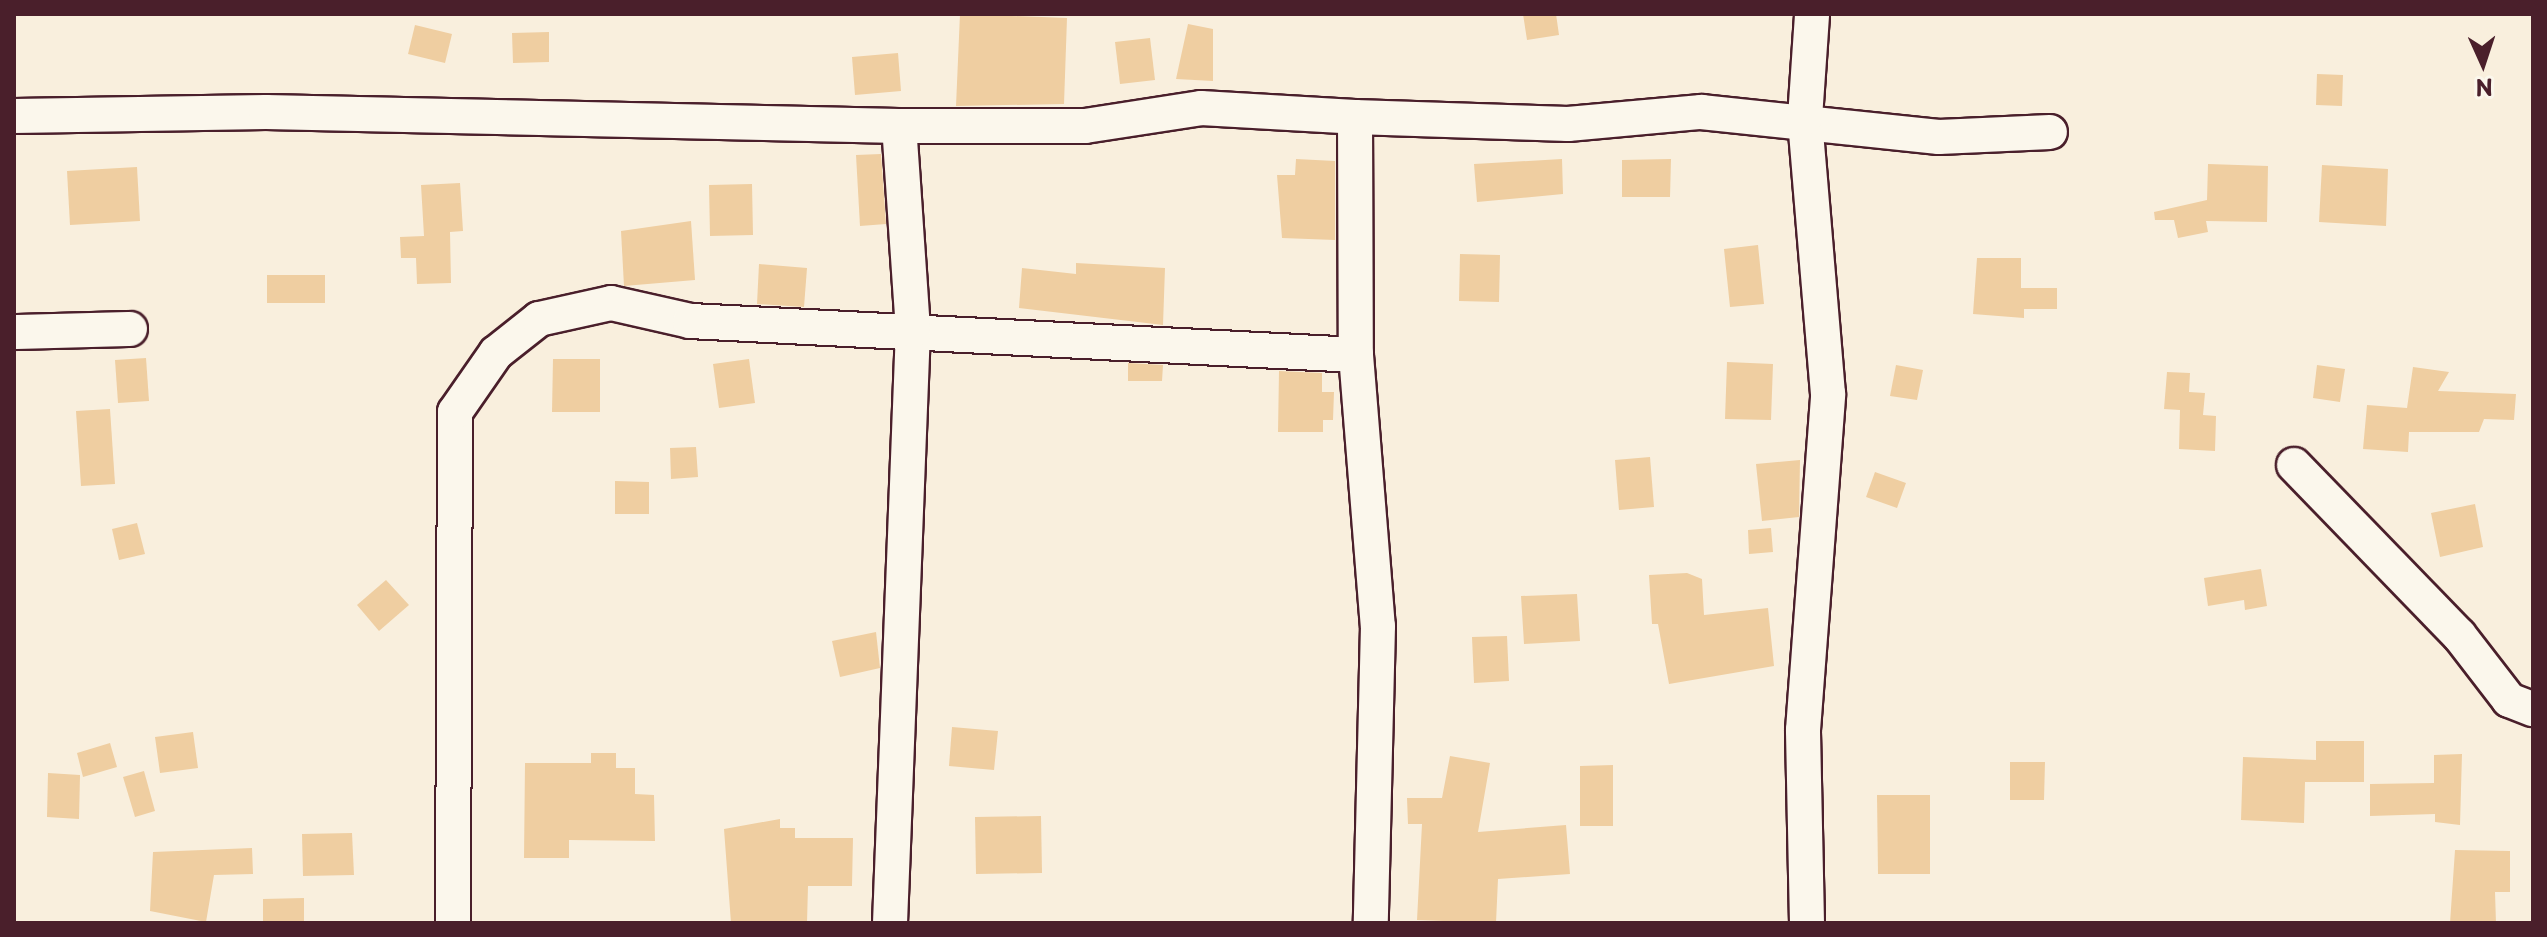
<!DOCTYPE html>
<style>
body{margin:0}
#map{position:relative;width:2547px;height:937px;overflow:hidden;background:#f9efdd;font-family:"Playpen Sans",sans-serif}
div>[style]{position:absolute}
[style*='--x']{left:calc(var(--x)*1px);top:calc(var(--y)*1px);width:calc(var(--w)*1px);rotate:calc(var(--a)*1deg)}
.building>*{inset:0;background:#efcea1}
.roads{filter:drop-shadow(2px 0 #4a1f2b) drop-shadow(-2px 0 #4a1f2b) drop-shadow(0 2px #4a1f2b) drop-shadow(0 -2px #4a1f2b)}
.street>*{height:34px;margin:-17px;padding:0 17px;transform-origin:17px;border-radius:17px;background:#fbf7ec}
span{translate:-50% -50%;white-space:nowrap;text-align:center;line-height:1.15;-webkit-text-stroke:8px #fbf7ec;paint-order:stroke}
.frame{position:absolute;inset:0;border:16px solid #4a1f2b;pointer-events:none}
.north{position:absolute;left:2443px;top:24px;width:80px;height:80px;-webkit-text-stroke:6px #fbf7ec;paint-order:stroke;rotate:177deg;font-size:22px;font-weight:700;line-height:32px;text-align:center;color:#4a1f2b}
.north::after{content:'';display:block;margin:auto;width:28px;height:36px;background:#4a1f2b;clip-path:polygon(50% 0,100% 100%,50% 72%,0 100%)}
</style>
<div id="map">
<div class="building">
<i style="clip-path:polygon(960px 14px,1067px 18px,1064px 104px,956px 106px)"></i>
<i style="clip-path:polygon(1523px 14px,1556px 14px,1559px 35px,1527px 40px)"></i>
<i style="clip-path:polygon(1188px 24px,1213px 29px,1213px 81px,1176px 79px)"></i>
<i style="clip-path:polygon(415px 25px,452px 34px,445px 63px,408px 54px)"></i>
<i style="clip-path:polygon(549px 32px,549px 62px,513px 63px,512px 33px)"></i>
<i style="clip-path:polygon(1150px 38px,1155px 80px,1120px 84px,1115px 42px)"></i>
<i style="clip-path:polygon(898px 53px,901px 91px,855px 95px,852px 57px)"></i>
<i style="clip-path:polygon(2317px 74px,2343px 75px,2342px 106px,2316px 105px)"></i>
<i style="clip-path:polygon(881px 154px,886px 224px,860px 226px,856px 155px)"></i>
<i style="clip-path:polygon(1296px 159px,1335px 161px,1335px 240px,1282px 238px,1277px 175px,1295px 175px)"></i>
<i style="clip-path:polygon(1562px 159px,1563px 194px,1477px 202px,1474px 164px)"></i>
<i style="clip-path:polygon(1671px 159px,1670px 197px,1622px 197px,1622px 160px)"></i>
<i style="clip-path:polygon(2208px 164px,2268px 166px,2267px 222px,2206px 221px,2208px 232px,2178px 238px,2174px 220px,2155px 220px,2154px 212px,2207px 200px)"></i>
<i style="clip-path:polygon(2322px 165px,2388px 169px,2386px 226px,2319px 222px)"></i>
<i style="clip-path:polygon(137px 167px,140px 221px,70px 225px,67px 171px)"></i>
<i style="clip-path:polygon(460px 183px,463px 231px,450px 232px,451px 283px,417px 284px,416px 258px,401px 258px,400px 237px,424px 236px,421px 185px)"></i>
<i style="clip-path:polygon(752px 184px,753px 235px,710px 236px,709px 185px)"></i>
<i style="clip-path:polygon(691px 221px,695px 280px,624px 286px,621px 231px)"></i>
<i style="clip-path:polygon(1758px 245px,1764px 304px,1730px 307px,1724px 249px)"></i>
<i style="clip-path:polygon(1460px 254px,1500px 255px,1499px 302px,1459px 301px)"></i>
<i style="clip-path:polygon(1977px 258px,2021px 258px,2021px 288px,2057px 288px,2057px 309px,2024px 309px,2024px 318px,1973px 314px)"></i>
<i style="clip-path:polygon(1076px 263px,1165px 268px,1163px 325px,1019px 308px,1022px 268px,1076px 274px)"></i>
<i style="clip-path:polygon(759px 264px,807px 268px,804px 307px,757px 304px)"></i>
<i style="clip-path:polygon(267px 275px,325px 275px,325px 303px,267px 303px)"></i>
<i style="clip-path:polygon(146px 358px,149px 401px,118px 403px,115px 360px)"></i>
<i style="clip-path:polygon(553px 359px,600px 359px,600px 412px,552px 412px)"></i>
<i style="clip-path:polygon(749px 359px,755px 403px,719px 408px,713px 364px)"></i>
<i style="clip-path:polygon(1727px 362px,1773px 364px,1771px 420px,1725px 419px)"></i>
<i style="clip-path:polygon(1128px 363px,1163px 365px,1162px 381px,1128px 381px)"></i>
<i style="clip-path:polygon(1896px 365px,1923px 370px,1917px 400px,1890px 396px)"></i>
<i style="clip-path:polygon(2317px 365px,2345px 369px,2340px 402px,2313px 398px)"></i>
<i style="clip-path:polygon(2413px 367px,2449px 372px,2438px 391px,2516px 394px,2514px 420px,2484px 419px,2479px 432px,2409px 432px,2408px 452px,2363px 449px,2367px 405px,2407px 408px)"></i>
<i style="clip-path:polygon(1279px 371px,1322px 373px,1322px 392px,1334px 392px,1333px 420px,1323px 420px,1323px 432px,1278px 432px)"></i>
<i style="clip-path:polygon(2167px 372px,2190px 373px,2189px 392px,2205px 393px,2203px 415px,2216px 416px,2215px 451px,2179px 449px,2180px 410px,2164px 409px)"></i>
<i style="clip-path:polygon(110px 409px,115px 484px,81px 486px,76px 411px)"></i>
<i style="clip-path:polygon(696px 447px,698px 477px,671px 479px,670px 448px)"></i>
<i style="clip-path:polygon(1650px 457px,1654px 507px,1619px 510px,1615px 460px)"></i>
<i style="clip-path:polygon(1800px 460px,1799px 517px,1762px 521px,1756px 464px)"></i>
<i style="clip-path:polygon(1875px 472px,1906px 483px,1897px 508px,1866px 497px)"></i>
<i style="clip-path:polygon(615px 481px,649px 482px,649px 514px,615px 514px)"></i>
<i style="clip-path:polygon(2475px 504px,2483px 547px,2440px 557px,2431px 513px)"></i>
<i style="clip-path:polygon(137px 523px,145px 554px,119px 560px,112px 529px)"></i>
<i style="clip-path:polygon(1771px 528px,1773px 552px,1749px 554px,1748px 530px)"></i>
<i style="clip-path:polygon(2261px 569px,2267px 606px,2245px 610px,2244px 600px,2208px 606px,2204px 578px)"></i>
<i style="clip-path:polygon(1687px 573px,1702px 579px,1704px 615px,1768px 608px,1774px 666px,1669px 684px,1658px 624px,1652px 624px,1649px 575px)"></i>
<i style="clip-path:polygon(386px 580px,409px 605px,379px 631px,357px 605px)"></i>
<i style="clip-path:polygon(1577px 594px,1580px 641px,1524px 644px,1521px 596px)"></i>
<i style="clip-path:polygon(876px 632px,880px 668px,840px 677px,832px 641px)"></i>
<i style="clip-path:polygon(1507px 636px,1509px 681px,1474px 683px,1472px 637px)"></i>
<i style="clip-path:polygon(952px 727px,998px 731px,994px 770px,949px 766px)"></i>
<i style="clip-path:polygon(193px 732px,198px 768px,160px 773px,155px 737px)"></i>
<i style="clip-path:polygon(2316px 741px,2364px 741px,2364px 782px,2305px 782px,2304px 823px,2241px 820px,2243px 757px,2316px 760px)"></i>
<i style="clip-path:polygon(110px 743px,117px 767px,83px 777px,77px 753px)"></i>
<i style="clip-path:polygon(591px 753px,616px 753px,616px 768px,635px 768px,635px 794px,654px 795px,655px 841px,569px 840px,569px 858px,524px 858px,525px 763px,591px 763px)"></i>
<i style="clip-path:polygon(2462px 754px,2460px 825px,2435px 822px,2435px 814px,2370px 816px,2370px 784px,2434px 783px,2434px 755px)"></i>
<i style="clip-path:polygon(1450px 756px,1490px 763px,1478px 832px,1566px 825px,1570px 874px,1498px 879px,1496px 923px,1417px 920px,1422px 824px,1408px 824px,1407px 798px,1442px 798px)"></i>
<i style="clip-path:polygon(2010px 762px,2045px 762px,2044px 800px,2010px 800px)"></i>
<i style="clip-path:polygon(1613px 765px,1613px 826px,1580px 826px,1580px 766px)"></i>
<i style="clip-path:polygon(144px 771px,155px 811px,135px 817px,123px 777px)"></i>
<i style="clip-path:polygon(48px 773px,80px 775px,79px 819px,47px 817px)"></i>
<i style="clip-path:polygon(1877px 795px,1930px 795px,1930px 874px,1878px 874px)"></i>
<i style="clip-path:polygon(1041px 816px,1042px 873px,976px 874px,975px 817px)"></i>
<i style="clip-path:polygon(780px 819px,780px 828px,795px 828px,795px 838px,853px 838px,852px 886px,808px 886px,807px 923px,731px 923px,724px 829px)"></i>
<i style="clip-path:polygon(352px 833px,354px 875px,303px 876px,302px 834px)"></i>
<i style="clip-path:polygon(252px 848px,253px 874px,214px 875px,206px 922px,150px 911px,153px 852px)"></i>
<i style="clip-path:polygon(2455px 850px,2510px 851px,2510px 892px,2495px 892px,2496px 923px,2450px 923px)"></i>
<i style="clip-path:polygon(304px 898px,304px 923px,263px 923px,263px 899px)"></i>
</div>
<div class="roads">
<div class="street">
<i style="--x:14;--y:116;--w:252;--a:-0.9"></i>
<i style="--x:266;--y:112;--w:633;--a:1.27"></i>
<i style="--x:1355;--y:117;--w:213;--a:1.9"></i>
<i style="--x:1568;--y:124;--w:134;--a:-5.2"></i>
<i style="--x:1701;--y:112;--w:239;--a:6"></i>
<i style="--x:1939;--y:137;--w:111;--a:-2.6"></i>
<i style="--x:14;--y:332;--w:116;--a:-1.5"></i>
<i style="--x:2294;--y:465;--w:237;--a:45.9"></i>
<i style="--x:2459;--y:635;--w:82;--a:52.4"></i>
<i style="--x:2509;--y:700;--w:26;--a:21"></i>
<i style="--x:453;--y:923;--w:511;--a:-89.78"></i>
<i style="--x:455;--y:412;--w:72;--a:-55.2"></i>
<i style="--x:496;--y:353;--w:55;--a:-38.3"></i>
<i style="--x:539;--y:319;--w:74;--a:-12.5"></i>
<i style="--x:611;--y:303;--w:81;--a:12.8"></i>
<i style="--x:690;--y:321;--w:667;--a:2.92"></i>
<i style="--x:890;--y:923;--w:593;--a:-87.78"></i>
<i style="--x:913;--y:330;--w:204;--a:-93.9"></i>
<i style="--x:899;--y:126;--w:186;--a:0"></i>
<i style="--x:1085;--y:126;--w:117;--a:-8.8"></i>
<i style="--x:1201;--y:108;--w:154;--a:3.3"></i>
<i style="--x:1355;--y:117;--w:238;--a:89.8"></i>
<i style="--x:1356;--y:355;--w:272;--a:85.4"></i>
<i style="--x:1378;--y:626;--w:297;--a:91.4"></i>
<i style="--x:1807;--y:923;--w:193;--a:-91.2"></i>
<i style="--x:1803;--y:730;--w:337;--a:-85.7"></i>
<i style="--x:1828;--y:394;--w:277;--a:-94.8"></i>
<i style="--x:1805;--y:118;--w:104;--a:-86.1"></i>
</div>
</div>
<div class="frame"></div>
<div class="north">N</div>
</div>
